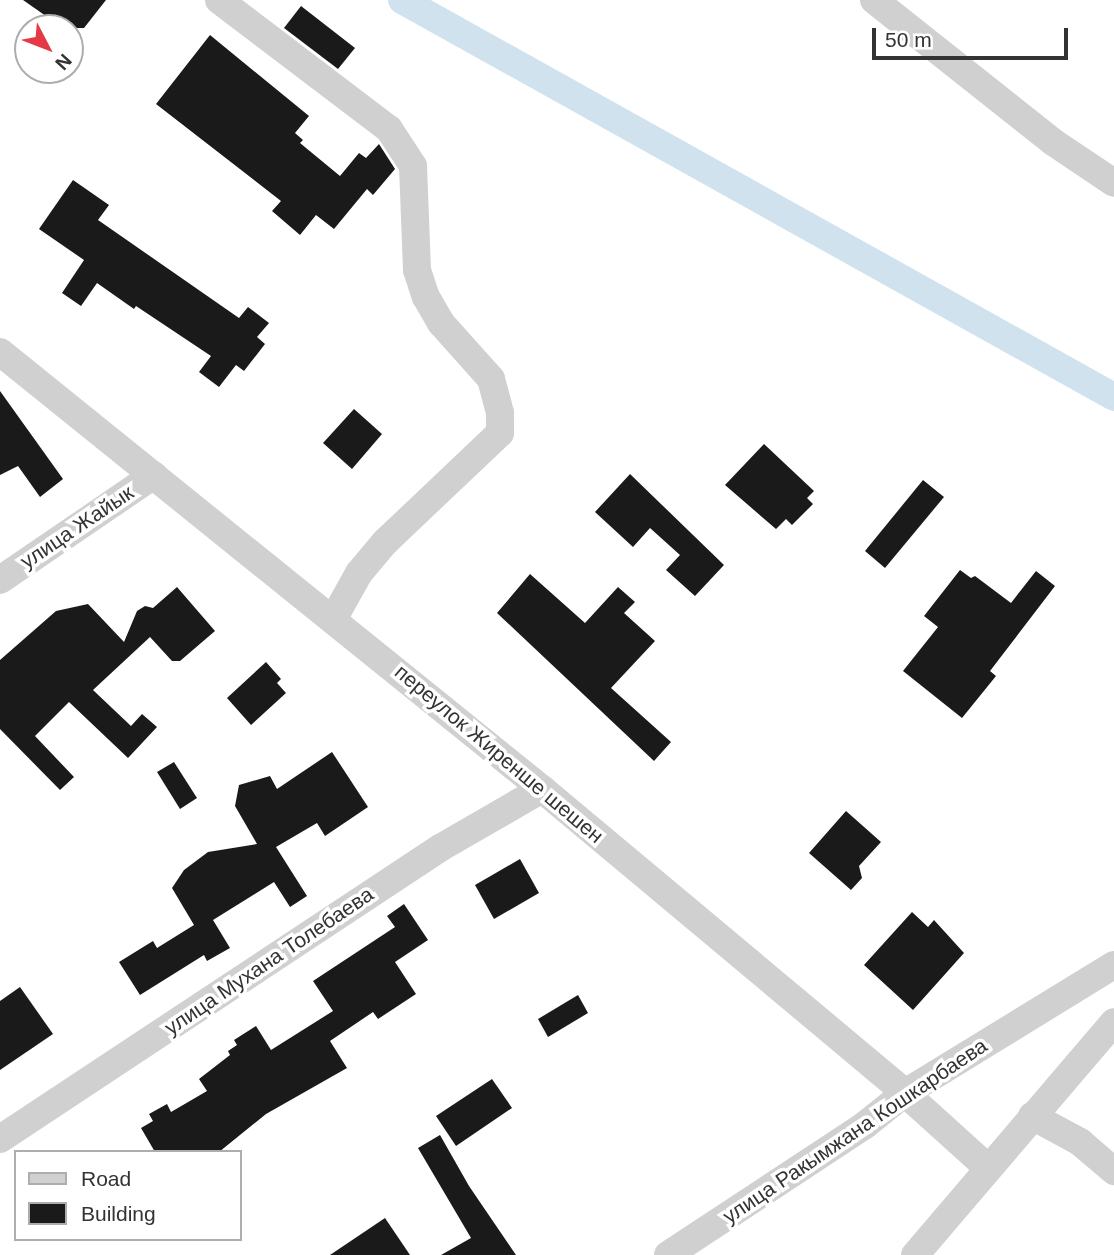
<!DOCTYPE html>
<meta charset="utf-8">
<style>
body{margin:0}
#map{position:relative;width:1114px;height:1255px;overflow:hidden;background:#fff;font-family:Helvetica,sans-serif}
div>[style]{position:absolute}
[style*='--x']{left:calc(var(--x)*1px);top:calc(var(--y)*1px);width:calc(var(--w)*1px);rotate:calc(var(--a)*1deg)}
.canal>*{height:28px;margin:-14px;padding:0 14px;transform-origin:14px;border-radius:14px;background:#cfe2ee}
.building>*{inset:0;background:#1a1a1a}
.minor>*{height:28px;margin:-14px;padding:0 14px;transform-origin:14px;border-radius:14px;background:#d0d0d0}
span{translate:-50% -50%;white-space:nowrap;text-align:center;line-height:1.15;-webkit-text-stroke:7px #fff;paint-order:stroke}
.street-label{font-size:21px;color:#333}
.legend{position:absolute;left:14px;top:1150px;width:228px;height:91px;box-sizing:border-box;background:#fff;border:2px solid #adadad;margin:0;padding:9px 12px;list-style:none;font-size:21px;color:#333}
.legend li{display:flex;align-items:center;gap:14px;height:35px}
.legend b{width:35px;border:2px solid #adadad}
.north{position:absolute;left:14px;top:14px;width:70px;height:70px;box-sizing:border-box;background:#fff;border:2px solid #adadad;border-radius:50%;rotate:132deg;font-size:19px;font-weight:700;line-height:28px;text-align:center;color:#333}
.north::after{content:'';display:block;margin:auto;width:24px;height:32px;background:#e63946;clip-path:polygon(50% 0,100% 100%,50% 72%,0 100%)}
.scale{position:absolute;left:872px;top:28px;width:196px;height:32px;box-sizing:border-box;border:4px solid #333;border-top:0;padding-left:9px;font-size:21px;line-height:24px;white-space:nowrap;color:#333;-webkit-text-stroke:5px #fff;paint-order:stroke}
</style>
<div id="map">
<div class="canal">
<i style="--x:402;--y:0;--w:815;--a:29.14"></i>
</div>
<div class="building">
<i style="clip-path:polygon(23px 0,106px 0,84px 28px,63px 28px)"></i>
<i style="clip-path:polygon(301px 6px,355px 48px,338px 69px,284px 28px)"></i>
<i style="clip-path:polygon(210px 35px,309px 116px,295px 133px,303px 140px,300px 143px,340px 176px,359px 153px,366px 158px,379px 144px,395px 169px,373px 195px,367px 189px,334px 229px,316px 215px,300px 235px,272px 211px,281px 201px,156px 104px)"></i>
<i style="clip-path:polygon(73px 180px,109px 205px,98px 220px,239px 318px,248px 307px,269px 323px,257px 337px,265px 344px,244px 371px,236px 365px,219px 387px,199px 372px,211px 356px,136px 306px,134px 309px,97px 283px,81px 306px,62px 293px,84px 260px,39px 229px)"></i>
<i style="clip-path:polygon(0 391px,63px 479px,40px 497px,18px 466px,0 475px)"></i>
<i style="clip-path:polygon(354px 409px,382px 434px,352px 469px,323px 443px)"></i>
<i style="clip-path:polygon(764px 444px,814px 491px,807px 498px,813px 504px,792px 525px,786px 519px,776px 529px,725px 485px)"></i>
<i style="clip-path:polygon(630px 474px,724px 565px,695px 596px,666px 570px,680px 555px,650px 528px,633px 547px,595px 512px)"></i>
<i style="clip-path:polygon(923px 480px,944px 497px,885px 568px,865px 551px)"></i>
<i style="clip-path:polygon(960px 570px,971px 578px,975px 576px,1011px 603px,1036px 571px,1055px 586px,990px 671px,996px 676px,962px 718px,903px 671px,938px 627px,924px 616px)"></i>
<i style="clip-path:polygon(530px 574px,585px 623px,618px 587px,635px 602px,624px 613px,655px 641px,611px 688px,671px 742px,654px 761px,497px 613px)"></i>
<i style="clip-path:polygon(177px 587px,215px 631px,180px 661px,172px 661px,150px 637px,93px 690px,131px 726px,142px 714px,157px 727px,128px 758px,69px 702px,35px 736px,74px 777px,60px 790px,0 729px,0 660px,56px 611px,88px 604px,124px 642px,137px 611px,145px 606px,153px 608px)"></i>
<i style="clip-path:polygon(266px 662px,281px 679px,277px 683px,286px 693px,251px 725px,227px 698px)"></i>
<i style="clip-path:polygon(332px 752px,368px 807px,325px 836px,317px 823px,276px 847px,307px 896px,290px 907px,274px 882px,213px 920px,230px 948px,207px 961px,204px 955px,140px 995px,119px 962px,153px 941px,157px 948px,194px 925px,172px 888px,184px 870px,208px 852px,257px 844px,235px 806px,239px 785px,270px 776px,277px 789px)"></i>
<i style="clip-path:polygon(174px 762px,197px 798px,180px 809px,157px 772px)"></i>
<i style="clip-path:polygon(846px 811px,881px 842px,859px 866px,862px 878px,851px 890px,809px 853px)"></i>
<i style="clip-path:polygon(520px 859px,539px 893px,494px 919px,475px 885px)"></i>
<i style="clip-path:polygon(404px 904px,428px 940px,395px 962px,416px 994px,378px 1019px,373px 1012px,330px 1041px,347px 1068px,266px 1114px,219px 1152px,155px 1152px,141px 1128px,153px 1121px,149px 1114px,167px 1104px,171px 1112px,207px 1091px,199px 1079px,230px 1055px,228px 1051px,237px 1045px,234px 1040px,256px 1026px,271px 1050px,333px 1011px,313px 981px,395px 927px,387px 916px)"></i>
<i style="clip-path:polygon(912px 912px,928px 927px,934px 920px,964px 953px,913px 1010px,864px 965px)"></i>
<i style="clip-path:polygon(20px 987px,53px 1034px,0 1070px,0 1001px)"></i>
<i style="clip-path:polygon(578px 995px,588px 1013px,548px 1037px,538px 1019px)"></i>
<i style="clip-path:polygon(492px 1079px,512px 1108px,456px 1146px,436px 1116px)"></i>
<i style="clip-path:polygon(440px 1135px,469px 1186px,516px 1255px,441px 1255px,471px 1238px,418px 1148px)"></i>
<i style="clip-path:polygon(385px 1218px,410px 1255px,330px 1255px)"></i>
</div>
<div class="minor">
<i style="--x:219;--y:0;--w:213;--a:37.2"></i>
<i style="--x:389;--y:129;--w:44;--a:57"></i>
<i style="--x:413;--y:166;--w:104;--a:87.8"></i>
<i style="--x:417;--y:270;--w:28;--a:72"></i>
<i style="--x:426;--y:297;--w:30;--a:60"></i>
<i style="--x:441;--y:323;--w:75;--a:48.2"></i>
<i style="--x:491;--y:379;--w:35;--a:75"></i>
<i style="--x:500;--y:413;--w:20;--a:90"></i>
<i style="--x:500;--y:433;--w:158;--a:136.5"></i>
<i style="--x:385;--y:542;--w:40;--a:130"></i>
<i style="--x:359;--y:573;--w:51;--a:119.1"></i>
<i style="--x:874;--y:0;--w:228;--a:38.4"></i>
<i style="--x:1053;--y:142;--w:73;--a:33.9"></i>
<i style="--x:0;--y:352;--w:696;--a:38.88"></i>
<i style="--x:542;--y:789;--w:473;--a:39.9"></i>
<i style="--x:905;--y:1093;--w:112;--a:42.1"></i>
<i style="--x:0;--y:580;--w:186;--a:-34.3"></i>
<i style="--x:1032;--y:1116;--w:55;--a:28.4"></i>
<i style="--x:1080;--y:1142;--w:45;--a:40.5"></i>
<i style="--x:0;--y:1139;--w:528;--a:-33.48"></i>
<i style="--x:440;--y:848;--w:118;--a:-30"></i>
<i style="--x:668;--y:1255;--w:236;--a:-33.4"></i>
<i style="--x:865;--y:1125;--w:51;--a:-38.7"></i>
<i style="--x:905;--y:1093;--w:245;--a:-31.5"></i>
<i style="--x:915;--y:1255;--w:306;--a:-49.5"></i>
</div>
<div class="street-label">
<span style="left:77px;top:527px;rotate:-34deg">улица Жайык</span>
<span style="left:499px;top:754px;rotate:40deg">переулок Жиренше шешен</span>
<span style="left:269px;top:961px;rotate:-34deg">улица Мухана Толебаева</span>
<span style="left:855px;top:1131px;rotate:-34deg">улица Ракымжана Кошкарбаева</span>
</div>
<ul class="legend">
<li><b style="height:9px;background:#d0d0d0"></b>Road</li>
<li><b style="height:19px;background:#1a1a1a"></b>Building</li>
</ul>
<div class="north">N</div>
<div class="scale">50 m</div>
</div>
